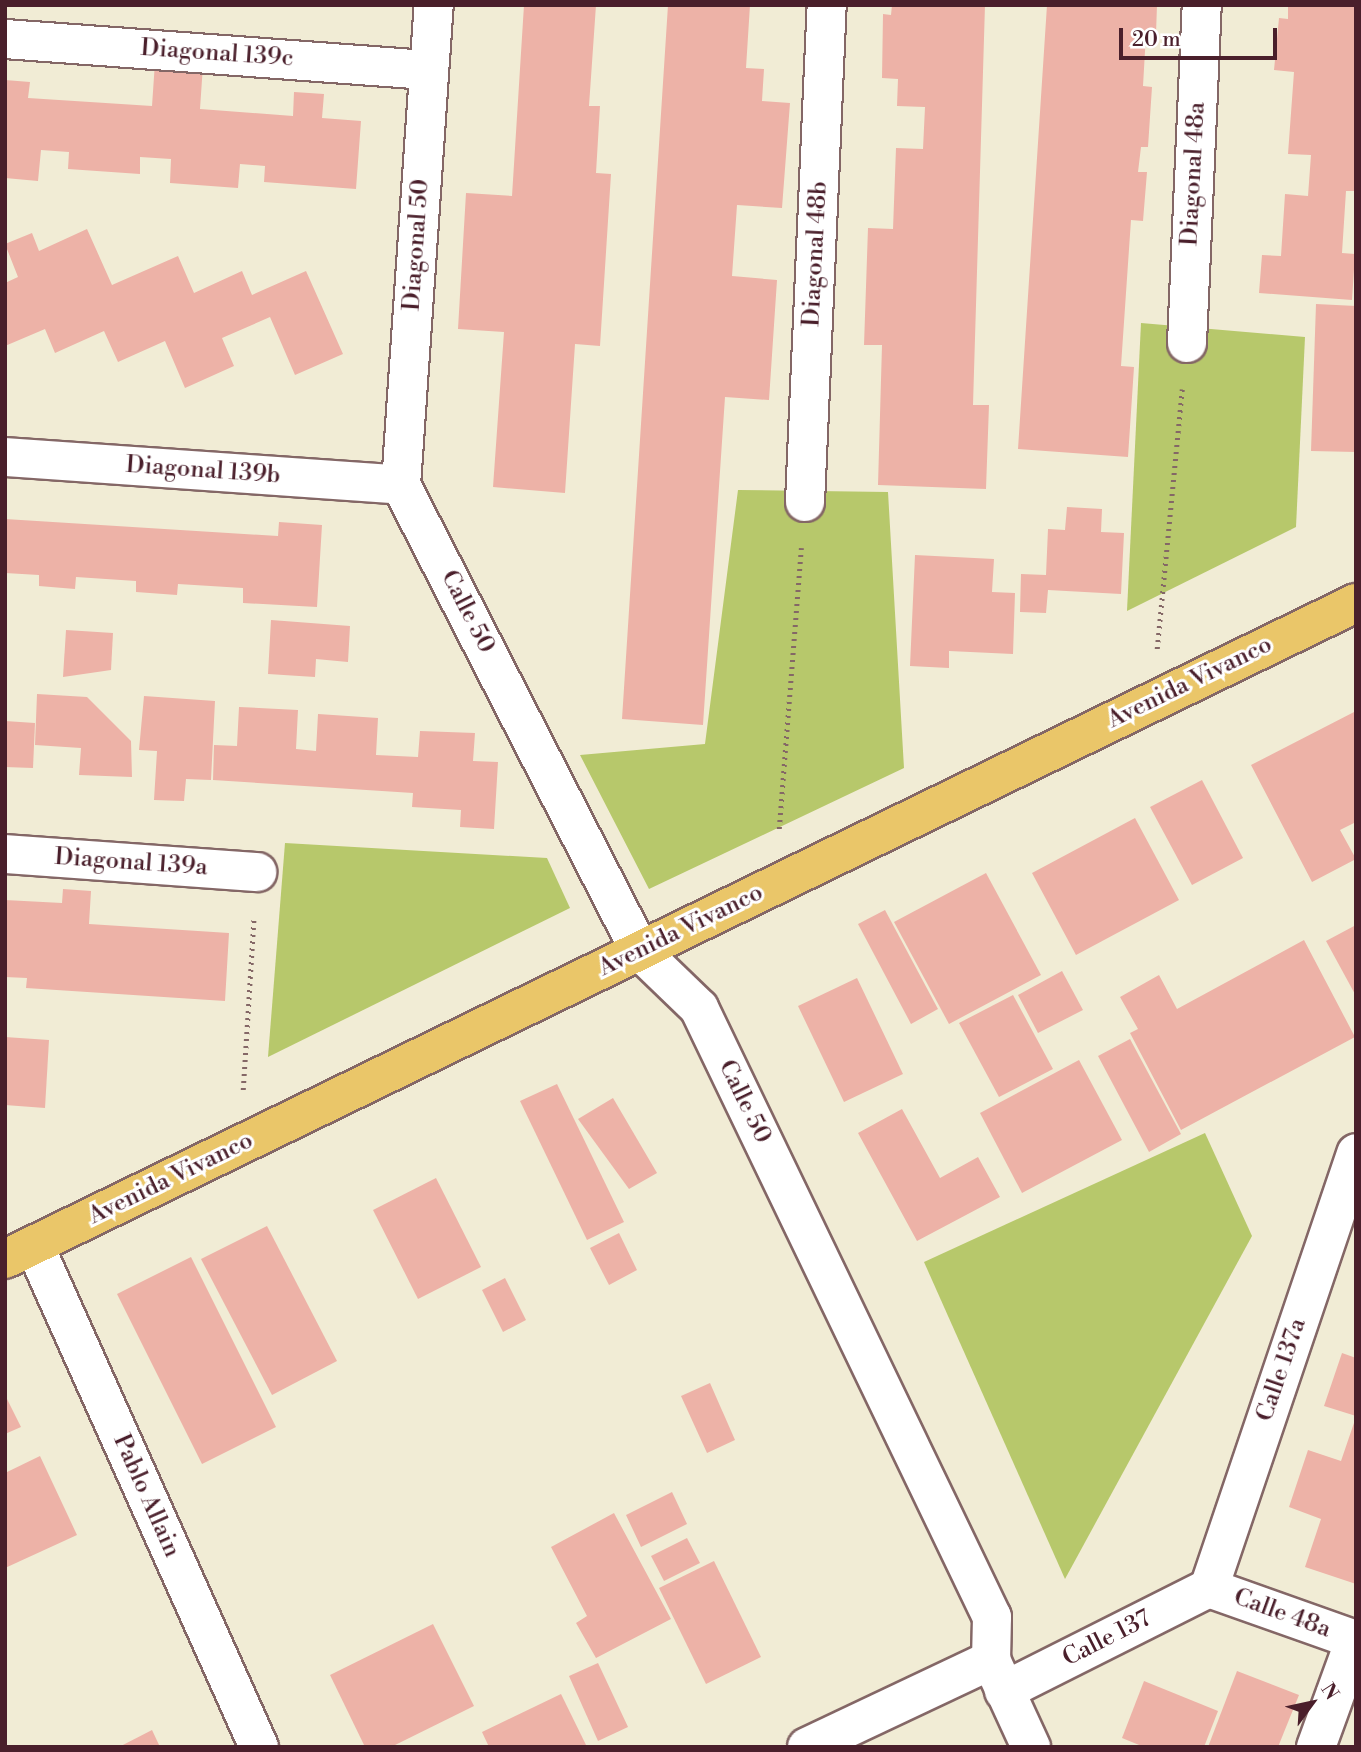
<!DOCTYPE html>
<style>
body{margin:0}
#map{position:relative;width:1361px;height:1752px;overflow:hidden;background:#f1ecd5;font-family:"Libre Bodoni",serif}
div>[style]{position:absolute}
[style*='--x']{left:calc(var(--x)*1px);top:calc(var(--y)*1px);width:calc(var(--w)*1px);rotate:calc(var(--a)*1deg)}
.green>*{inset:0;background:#b7c86b}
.building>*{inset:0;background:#edb2a7}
.path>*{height:4.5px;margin-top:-2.25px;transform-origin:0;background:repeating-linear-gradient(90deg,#846766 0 2px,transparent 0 7px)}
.roads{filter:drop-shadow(2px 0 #846766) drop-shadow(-2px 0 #846766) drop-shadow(0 2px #846766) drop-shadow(0 -2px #846766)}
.minor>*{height:38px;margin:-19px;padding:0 19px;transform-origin:19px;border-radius:19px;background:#fff}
.major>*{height:38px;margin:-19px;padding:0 19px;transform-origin:19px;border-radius:19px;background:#eac669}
span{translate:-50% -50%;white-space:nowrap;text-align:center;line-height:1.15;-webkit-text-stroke:6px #fff;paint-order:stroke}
.street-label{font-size:24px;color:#4a1f2b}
.frame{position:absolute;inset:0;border:7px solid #4a1f2b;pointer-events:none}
.north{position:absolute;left:1277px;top:1668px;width:70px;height:70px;-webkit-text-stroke:5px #fff;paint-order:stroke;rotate:57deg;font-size:19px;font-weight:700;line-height:28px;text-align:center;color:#4a1f2b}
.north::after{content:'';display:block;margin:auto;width:24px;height:32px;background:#4a1f2b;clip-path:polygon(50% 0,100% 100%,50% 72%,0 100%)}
.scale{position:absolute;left:1119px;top:28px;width:158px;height:32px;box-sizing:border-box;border:4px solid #4a1f2b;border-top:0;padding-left:9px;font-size:21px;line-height:24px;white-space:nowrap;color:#4a1f2b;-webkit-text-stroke:5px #fff;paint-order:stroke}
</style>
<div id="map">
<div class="green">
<i style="clip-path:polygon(1141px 323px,1305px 337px,1296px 527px,1127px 611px)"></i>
<i style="clip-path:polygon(738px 490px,888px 492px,904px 768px,649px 889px,580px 755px,705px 744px)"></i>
<i style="clip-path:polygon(285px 843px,547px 858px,570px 908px,268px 1057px)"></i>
<i style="clip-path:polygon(1205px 1133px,1252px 1236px,1065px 1579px,924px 1262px)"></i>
</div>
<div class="building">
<i style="clip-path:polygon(524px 5px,596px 5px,589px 106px,600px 106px,596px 173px,611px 174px,600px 346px,575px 344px,565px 493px,493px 487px,504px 332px,458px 329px,466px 193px,512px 196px)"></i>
<i style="clip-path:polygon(668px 5px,750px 5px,746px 68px,764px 69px,762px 101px,790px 103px,782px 208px,737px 205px,732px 276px,777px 280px,769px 400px,725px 397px,703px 725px,622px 719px)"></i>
<i style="clip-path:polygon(892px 5px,985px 5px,973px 405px,989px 405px,986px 489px,878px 485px,882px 345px,864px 345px,868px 228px,893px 229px,896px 148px,923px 149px,925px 107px,897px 106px,898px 79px,882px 78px,883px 14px,891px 15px)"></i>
<i style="clip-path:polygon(1047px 5px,1157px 5px,1156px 34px,1146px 34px,1143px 86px,1152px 87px,1148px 147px,1141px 147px,1138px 172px,1147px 172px,1143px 221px,1131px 220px,1121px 366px,1134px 367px,1128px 457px,1018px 449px)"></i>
<i style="clip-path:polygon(1288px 5px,1356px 5px,1356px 191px,1346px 191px,1342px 253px,1355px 254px,1352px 300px,1259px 293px,1262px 255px,1281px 256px,1285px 194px,1308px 196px,1311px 155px,1288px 154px,1294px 72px,1274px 70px,1279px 18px,1288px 19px)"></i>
<i style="clip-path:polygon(155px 62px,203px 65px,200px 109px,293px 116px,294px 92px,324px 94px,322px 118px,361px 121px,356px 189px,264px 182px,265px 166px,240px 164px,238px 188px,170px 183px,171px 159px,140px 157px,140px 174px,68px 169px,69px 152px,41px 150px,38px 181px,5px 178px,5px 80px,30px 82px,28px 98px,152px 106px)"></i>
<i style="clip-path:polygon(87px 229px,112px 285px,178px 256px,194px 293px,242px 271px,252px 295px,306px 271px,343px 354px,295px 375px,270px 317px,222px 338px,234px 366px,185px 388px,165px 341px,118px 362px,104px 331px,55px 353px,45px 329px,5px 346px,5px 283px,18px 277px,5px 244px,32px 233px,39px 251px)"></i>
<i style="clip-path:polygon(1316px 304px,1356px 306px,1356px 452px,1311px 451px)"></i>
<i style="clip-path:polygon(1067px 507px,1102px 509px,1101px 532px,1124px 533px,1121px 594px,1048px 590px,1046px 613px,1020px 612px,1021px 574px,1046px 575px,1048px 529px,1065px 530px)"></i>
<i style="clip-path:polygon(5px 519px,278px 536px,279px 522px,322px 525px,317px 607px,243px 603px,243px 588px,178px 584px,177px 595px,136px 592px,136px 581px,76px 577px,75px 589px,39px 586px,39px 575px,5px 573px)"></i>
<i style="clip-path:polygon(915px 555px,994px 559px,992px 592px,1015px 593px,1013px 654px,949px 651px,949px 668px,910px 666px)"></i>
<i style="clip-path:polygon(271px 620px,350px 626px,348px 662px,316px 659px,315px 677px,268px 674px)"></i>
<i style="clip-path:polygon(66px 630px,113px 633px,111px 670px,63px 677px)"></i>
<i style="clip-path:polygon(37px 694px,87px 697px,131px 741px,132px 777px,79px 775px,81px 748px,35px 745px)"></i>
<i style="clip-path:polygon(144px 696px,215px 701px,211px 780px,186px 779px,184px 801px,154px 800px,157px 751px,139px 750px)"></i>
<i style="clip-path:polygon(239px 707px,298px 710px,296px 749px,316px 751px,318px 714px,378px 718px,376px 755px,418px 757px,420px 731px,475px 733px,473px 761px,498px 762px,494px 829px,460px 827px,461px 810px,412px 807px,413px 793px,213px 780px,214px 745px,237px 746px)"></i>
<i style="clip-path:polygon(1356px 711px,1356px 822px,1340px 830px,1356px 859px,1312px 882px,1251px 765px)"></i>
<i style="clip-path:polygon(5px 721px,35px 723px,33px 768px,5px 767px)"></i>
<i style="clip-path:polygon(1202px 780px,1243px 858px,1192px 885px,1150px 807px)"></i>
<i style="clip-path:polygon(1135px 818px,1179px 900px,1076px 955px,1032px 873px)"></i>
<i style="clip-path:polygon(986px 873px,1041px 975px,949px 1024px,894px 922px)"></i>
<i style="clip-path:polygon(63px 889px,91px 891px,89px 924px,229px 933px,225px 1001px,26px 988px,27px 978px,5px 977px,5px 900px,62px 903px)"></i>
<i style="clip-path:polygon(885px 910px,938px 1009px,911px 1024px,858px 924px)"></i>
<i style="clip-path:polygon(1356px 925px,1356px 996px,1326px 941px)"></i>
<i style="clip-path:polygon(1304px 940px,1355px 1037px,1181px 1130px,1130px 1033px,1138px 1029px,1120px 997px,1159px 975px,1177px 1009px)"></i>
<i style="clip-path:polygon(1062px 971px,1083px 1010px,1038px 1033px,1018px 995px)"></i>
<i style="clip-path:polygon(857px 978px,903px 1074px,844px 1102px,798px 1006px)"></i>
<i style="clip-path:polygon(1013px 995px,1053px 1069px,999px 1097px,959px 1023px)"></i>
<i style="clip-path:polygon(5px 1037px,49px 1040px,45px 1108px,5px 1105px)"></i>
<i style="clip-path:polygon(1130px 1039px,1181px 1134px,1149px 1152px,1098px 1056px)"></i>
<i style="clip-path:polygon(1079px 1060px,1122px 1140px,1022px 1193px,980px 1113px)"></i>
<i style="clip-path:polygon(557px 1084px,624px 1222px,587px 1240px,520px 1101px)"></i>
<i style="clip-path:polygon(613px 1098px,657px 1173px,629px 1189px,578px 1119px)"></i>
<i style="clip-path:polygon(902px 1109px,940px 1178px,978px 1157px,1000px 1197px,917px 1241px,858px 1133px)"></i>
<i style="clip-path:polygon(436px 1178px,481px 1267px,418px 1299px,373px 1210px)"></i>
<i style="clip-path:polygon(267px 1226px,337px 1361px,272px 1395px,201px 1259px)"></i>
<i style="clip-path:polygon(619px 1233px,637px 1270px,609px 1285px,590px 1248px)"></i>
<i style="clip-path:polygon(191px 1257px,276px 1427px,202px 1464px,117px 1294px)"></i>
<i style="clip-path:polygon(505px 1278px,526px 1320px,503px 1332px,482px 1290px)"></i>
<i style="clip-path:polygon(1342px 1353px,1356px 1358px,1356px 1416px,1324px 1406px)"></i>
<i style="clip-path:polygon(710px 1383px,735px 1440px,707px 1453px,681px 1396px)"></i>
<i style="clip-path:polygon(5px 1395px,21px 1427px,5px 1434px)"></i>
<i style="clip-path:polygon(1356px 1417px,1356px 1584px,1305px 1567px,1321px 1519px,1289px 1507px,1308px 1450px,1341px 1461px)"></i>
<i style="clip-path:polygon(40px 1456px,77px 1535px,5px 1568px,5px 1473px)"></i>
<i style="clip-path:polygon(672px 1492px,687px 1524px,641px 1547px,626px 1515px)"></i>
<i style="clip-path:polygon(614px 1513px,671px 1619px,596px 1658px,576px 1623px,587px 1616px,551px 1547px)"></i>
<i style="clip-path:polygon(687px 1538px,700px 1563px,664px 1581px,651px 1556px)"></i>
<i style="clip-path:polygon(714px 1561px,761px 1657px,706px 1684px,659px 1588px)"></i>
<i style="clip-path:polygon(433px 1624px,474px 1706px,391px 1747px,365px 1747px,330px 1675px)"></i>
<i style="clip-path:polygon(598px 1663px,628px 1727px,598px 1741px,569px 1676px)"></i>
<i style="clip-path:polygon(1237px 1671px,1299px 1695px,1278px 1747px,1208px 1747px)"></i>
<i style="clip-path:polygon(1144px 1681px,1218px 1711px,1204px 1747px,1144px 1747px,1122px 1738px)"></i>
<i style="clip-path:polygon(561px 1694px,587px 1747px,489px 1747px,482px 1732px)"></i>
<i style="clip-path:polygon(152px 1730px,160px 1747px,119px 1747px)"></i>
</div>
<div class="path">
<i style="--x:1157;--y:649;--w:261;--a:-84.5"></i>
<i style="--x:779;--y:829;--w:282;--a:-85.5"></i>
<i style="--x:243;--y:1090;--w:173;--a:-86.4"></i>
</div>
<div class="roads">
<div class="minor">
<i style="--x:5;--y:39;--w:425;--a:4.2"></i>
<i style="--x:1187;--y:343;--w:338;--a:-87.5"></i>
<i style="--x:5;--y:457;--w:397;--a:4"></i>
<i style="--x:401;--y:485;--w:524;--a:62.85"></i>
<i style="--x:640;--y:951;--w:82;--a:44"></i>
<i style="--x:699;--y:1008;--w:676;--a:64.31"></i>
<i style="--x:992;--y:1617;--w:43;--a:91.3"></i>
<i style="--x:991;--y:1660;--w:96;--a:65.3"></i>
<i style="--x:401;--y:485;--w:481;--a:-86.1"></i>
<i style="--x:805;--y:502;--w:497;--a:-87.5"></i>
<i style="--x:5;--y:854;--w:253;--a:4.1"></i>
<i style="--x:34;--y:1245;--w:550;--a:65.86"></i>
<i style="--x:1209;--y:1588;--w:459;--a:-71.3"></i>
<i style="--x:1209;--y:1588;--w:156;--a:19.5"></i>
<i style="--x:1004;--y:1691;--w:229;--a:-26.7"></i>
<i style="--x:807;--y:1747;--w:204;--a:-25.3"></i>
<i style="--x:1316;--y:1747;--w:114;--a:-70"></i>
</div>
<div class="major">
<i style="--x:5;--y:1259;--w:1502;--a:-25.9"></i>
</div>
</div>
<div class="street-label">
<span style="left:217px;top:54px;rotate:4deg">Diagonal 139c</span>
<span style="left:1194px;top:174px;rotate:-87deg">Diagonal 48a</span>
<span style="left:417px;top:245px;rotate:-86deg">Diagonal 50</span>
<span style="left:816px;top:254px;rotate:-87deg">Diagonal 48b</span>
<span style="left:203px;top:471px;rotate:4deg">Diagonal 139b</span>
<span style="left:467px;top:612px;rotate:63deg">Calle 50</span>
<span style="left:1190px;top:683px;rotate:-26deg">Avenida Vivanco</span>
<span style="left:131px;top:863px;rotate:4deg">Diagonal 139a</span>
<span style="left:681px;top:931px;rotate:-26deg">Avenida Vivanco</span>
<span style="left:744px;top:1102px;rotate:64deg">Calle 50</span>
<span style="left:171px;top:1179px;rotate:-26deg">Avenida Vivanco</span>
<span style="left:1282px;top:1370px;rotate:-71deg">Calle 137a</span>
<span style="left:146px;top:1496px;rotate:66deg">Pablo Allain</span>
<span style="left:1282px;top:1614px;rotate:20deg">Calle 48a</span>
<span style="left:1107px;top:1639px;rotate:-27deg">Calle 137</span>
</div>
<div class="frame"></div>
<div class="north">N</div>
<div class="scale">20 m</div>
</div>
